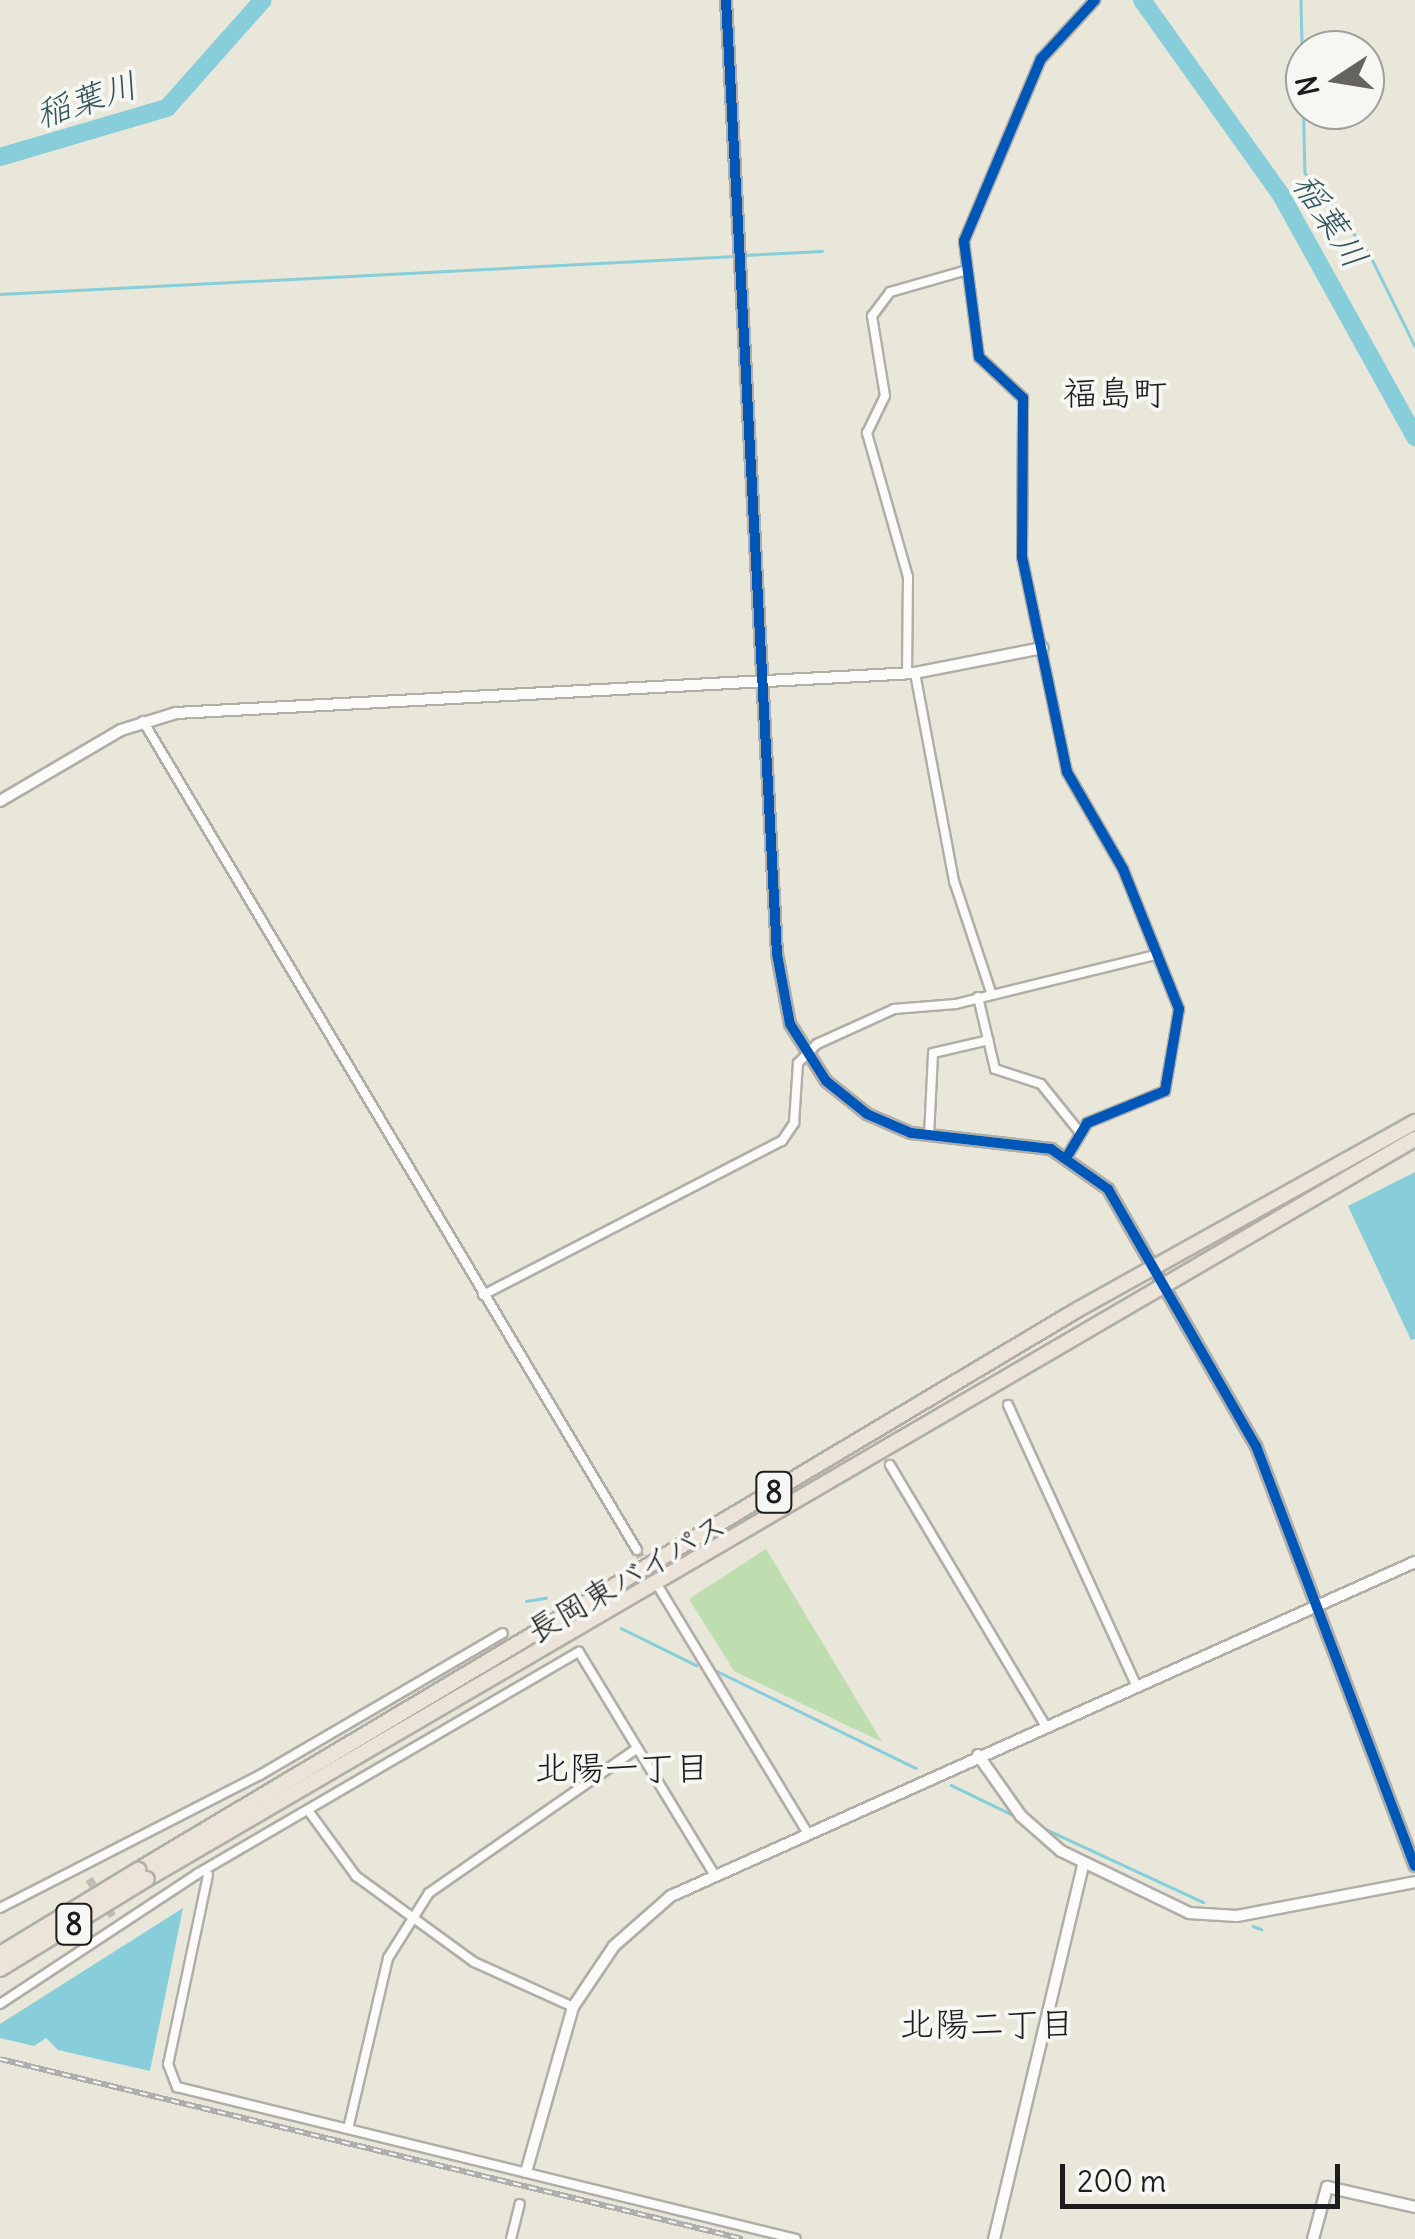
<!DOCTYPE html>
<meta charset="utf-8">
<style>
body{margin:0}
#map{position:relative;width:1415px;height:2239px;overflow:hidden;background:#e9e6da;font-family:Delius,"Klee One",sans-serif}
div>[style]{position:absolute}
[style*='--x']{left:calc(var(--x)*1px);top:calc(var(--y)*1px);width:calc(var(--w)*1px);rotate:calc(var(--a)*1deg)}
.green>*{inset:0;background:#bedeaf}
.water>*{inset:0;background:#87ceda}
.stream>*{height:2.5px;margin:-1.25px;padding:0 1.25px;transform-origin:1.25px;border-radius:1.25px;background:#87ceda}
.river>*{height:18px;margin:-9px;padding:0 9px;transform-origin:9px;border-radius:9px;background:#87ceda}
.minor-tunnel>*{height:8px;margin-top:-4px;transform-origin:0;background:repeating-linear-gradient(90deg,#c0beb4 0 8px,transparent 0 12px)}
.roads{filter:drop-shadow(2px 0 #b0aea7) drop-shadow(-2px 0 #b0aea7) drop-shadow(0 2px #b0aea7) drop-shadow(0 -2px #b0aea7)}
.minor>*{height:8px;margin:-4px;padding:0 4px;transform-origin:4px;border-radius:4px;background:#fcfbf9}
.tertiary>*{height:10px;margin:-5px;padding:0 5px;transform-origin:5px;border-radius:5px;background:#fcfbf9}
.trunk>*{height:14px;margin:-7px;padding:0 7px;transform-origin:7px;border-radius:7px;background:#ece3d9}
.rail>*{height:6px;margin-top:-3px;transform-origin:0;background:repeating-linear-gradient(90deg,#f6f6f2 0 8px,#aeaeac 0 16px);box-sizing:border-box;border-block:2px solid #aeaeac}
.bridges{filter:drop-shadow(2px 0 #b0aea7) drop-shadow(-2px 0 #b0aea7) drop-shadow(0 2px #b0aea7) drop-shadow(0 -2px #b0aea7)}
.trunk-bridge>*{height:14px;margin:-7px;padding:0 7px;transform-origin:7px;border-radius:7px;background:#ece3d9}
.cycleway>*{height:10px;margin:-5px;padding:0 5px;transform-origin:5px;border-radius:5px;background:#0057b8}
span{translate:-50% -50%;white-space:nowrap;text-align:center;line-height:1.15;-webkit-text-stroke:8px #f6f6f2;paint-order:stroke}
.shield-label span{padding:2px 8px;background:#f6f6f2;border:2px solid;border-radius:8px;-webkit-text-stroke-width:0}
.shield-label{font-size:30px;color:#1c1c1c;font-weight:700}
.street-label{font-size:32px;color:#1c1c1c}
.water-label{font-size:35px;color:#33565e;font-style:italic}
.neighbourhood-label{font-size:35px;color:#1c1c1c}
.north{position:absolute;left:1285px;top:30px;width:100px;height:100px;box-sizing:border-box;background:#f6f6f2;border:2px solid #9f9f9c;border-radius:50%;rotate:258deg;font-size:28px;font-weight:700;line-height:40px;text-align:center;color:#1c1c1c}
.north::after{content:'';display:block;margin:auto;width:35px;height:45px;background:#64635e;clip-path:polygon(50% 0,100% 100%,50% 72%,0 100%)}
.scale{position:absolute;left:1060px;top:2164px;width:280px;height:45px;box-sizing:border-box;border:5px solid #1c1c1c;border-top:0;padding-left:12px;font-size:30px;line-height:35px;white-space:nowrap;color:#1c1c1c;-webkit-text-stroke:8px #f6f6f2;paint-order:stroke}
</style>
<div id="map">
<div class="green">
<i style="clip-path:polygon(766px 1549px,882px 1742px,734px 1671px,689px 1599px)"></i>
</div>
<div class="water">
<i style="clip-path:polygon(1415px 1172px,1415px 1339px,1411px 1340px,1348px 1206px)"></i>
<i style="clip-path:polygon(183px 1908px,150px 2071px,58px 2050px,46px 2038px,34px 2046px,0 2038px,0 2024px)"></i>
</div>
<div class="stream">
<i style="--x:1301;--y:0;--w:173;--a:88.7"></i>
<i style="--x:1305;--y:173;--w:100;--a:51.1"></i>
<i style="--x:1368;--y:251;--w:106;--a:63.7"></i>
<i style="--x:743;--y:255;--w:79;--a:-2.9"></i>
<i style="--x:0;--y:294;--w:736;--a:-2.96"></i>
<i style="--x:526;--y:1601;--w:20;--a:-9"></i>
<i style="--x:621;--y:1628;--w:84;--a:26.3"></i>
<i style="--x:717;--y:1671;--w:221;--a:26"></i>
<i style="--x:951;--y:1785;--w:71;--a:25.8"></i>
<i style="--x:1041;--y:1827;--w:179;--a:24.8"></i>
<i style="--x:1253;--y:1926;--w:9;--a:21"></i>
</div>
<div class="river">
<i style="--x:1142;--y:0;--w:239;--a:54.5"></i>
<i style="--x:1281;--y:195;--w:277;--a:61"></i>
<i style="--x:0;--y:157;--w:174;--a:-16.4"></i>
<i style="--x:167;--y:108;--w:144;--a:-48.4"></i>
</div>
<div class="minor-tunnel">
<i style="--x:637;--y:1550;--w:37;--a:61"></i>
<i style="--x:89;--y:1879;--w:45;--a:57.7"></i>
</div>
<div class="roads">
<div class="minor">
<i style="--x:907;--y:673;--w:96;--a:-89.4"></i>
<i style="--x:908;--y:577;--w:150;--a:-105.9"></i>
<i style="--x:867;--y:433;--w:41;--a:-64.1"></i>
<i style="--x:885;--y:396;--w:81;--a:-99.2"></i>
<i style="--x:872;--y:316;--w:30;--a:-53"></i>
<i style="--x:890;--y:292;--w:80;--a:-15.9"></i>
<i style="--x:915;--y:673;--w:212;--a:79.4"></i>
<i style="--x:954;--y:881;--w:117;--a:71.6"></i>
<i style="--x:143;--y:721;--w:965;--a:59.21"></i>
<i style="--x:978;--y:997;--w:74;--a:76.7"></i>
<i style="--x:995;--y:1069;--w:48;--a:18.1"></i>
<i style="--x:1041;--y:1084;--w:59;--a:51.2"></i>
<i style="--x:929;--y:1136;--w:83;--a:-87.2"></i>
<i style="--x:933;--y:1053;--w:57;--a:-13.1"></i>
<i style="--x:1068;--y:1155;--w:37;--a:-59"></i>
<i style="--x:1087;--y:1123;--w:84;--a:-22.3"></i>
<i style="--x:1165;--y:1091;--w:83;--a:-80.3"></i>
<i style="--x:1179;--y:1009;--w:151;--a:-111.8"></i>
<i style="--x:1123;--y:869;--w:112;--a:-120"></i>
<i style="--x:1067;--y:772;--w:220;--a:-101.8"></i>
<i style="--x:1022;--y:557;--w:159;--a:-89.6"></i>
<i style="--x:1023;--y:398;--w:60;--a:-137"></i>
<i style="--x:979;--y:357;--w:117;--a:-97.4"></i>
<i style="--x:964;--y:241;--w:198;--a:-67.1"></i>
<i style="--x:1041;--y:59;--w:80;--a:-47.5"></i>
<i style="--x:483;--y:1295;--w:336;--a:-27.3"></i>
<i style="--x:782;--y:1141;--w:22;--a:-56"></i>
<i style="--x:794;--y:1123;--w:60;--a:-86.2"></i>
<i style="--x:798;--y:1063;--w:27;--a:-45"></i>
<i style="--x:817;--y:1044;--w:85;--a:-24.4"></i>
<i style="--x:894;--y:1009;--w:62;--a:-4.6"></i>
<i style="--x:956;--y:1004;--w:206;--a:-13.8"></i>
<i style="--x:1008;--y:1405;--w:308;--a:65.4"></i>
<i style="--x:890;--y:1465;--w:303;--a:59.2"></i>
<i style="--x:658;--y:1586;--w:288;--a:58.8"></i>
<i style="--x:310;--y:1813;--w:78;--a:53.9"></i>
<i style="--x:356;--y:1876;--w:146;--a:36.1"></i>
<i style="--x:474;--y:1962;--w:109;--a:24.4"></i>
<i style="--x:208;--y:1875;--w:193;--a:101.9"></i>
<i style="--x:168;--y:2064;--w:25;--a:69"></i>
<i style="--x:177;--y:2087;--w:637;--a:13.8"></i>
<i style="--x:0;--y:1908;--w:292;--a:-27.1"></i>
<i style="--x:260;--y:1775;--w:281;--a:-30.3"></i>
<i style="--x:0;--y:2004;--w:236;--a:-33.4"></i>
<i style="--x:197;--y:1874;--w:442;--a:-30.2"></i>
<i style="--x:579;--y:1652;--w:258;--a:58.7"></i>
<i style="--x:348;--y:2129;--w:176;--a:-76.8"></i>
<i style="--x:388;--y:1958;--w:77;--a:-57.8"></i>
<i style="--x:429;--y:1893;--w:252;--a:-34.8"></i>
<i style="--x:511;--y:2239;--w:36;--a:-76"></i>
</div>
<div class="tertiary">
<i style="--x:726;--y:0;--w:955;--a:86.94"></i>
<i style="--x:777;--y:954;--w:71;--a:79.5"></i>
<i style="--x:790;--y:1024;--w:67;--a:57.7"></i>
<i style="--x:826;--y:1081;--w:53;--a:38.8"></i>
<i style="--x:867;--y:1114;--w:48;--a:23.4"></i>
<i style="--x:911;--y:1133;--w:141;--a:6.5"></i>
<i style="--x:1051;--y:1149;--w:70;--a:35.1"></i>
<i style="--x:1108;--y:1189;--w:297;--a:60.1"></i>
<i style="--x:1256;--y:1446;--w:449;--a:69.3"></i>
<i style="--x:0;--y:801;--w:140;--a:-30.4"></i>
<i style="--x:121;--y:730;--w:58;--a:-17.2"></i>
<i style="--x:176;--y:713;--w:740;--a:-3.1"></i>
<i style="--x:915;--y:673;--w:130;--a:-11.1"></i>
<i style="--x:978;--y:1755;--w:75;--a:54.8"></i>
<i style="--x:1021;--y:1816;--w:53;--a:41.2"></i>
<i style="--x:1061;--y:1851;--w:142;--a:25.8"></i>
<i style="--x:1189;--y:1913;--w:48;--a:3.6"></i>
<i style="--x:1237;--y:1916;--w:181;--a:-10.8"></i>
<i style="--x:526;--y:2172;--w:172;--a:-74.1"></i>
<i style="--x:573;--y:2007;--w:73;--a:-56.1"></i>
<i style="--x:614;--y:1946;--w:76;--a:-41.3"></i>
<i style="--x:671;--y:1896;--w:816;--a:-24.18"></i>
<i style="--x:994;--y:2239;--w:383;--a:-76.6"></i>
<i style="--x:1313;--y:2239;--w:54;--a:-74.9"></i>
<i style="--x:1327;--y:2187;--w:90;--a:12.8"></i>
</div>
<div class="trunk">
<i style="--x:138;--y:1870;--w:1093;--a:-30.81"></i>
<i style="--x:1077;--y:1310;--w:387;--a:-29.1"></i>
<i style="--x:147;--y:1879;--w:1468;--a:-30.27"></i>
</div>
</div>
<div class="rail">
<i style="--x:0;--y:2059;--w:764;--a:13.62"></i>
</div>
<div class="bridges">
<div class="trunk-bridge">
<i style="--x:0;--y:1954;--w:162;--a:-31.3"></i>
<i style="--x:0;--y:1969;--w:172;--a:-31.5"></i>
</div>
</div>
<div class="cycleway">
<i style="--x:726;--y:0;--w:955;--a:86.94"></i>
<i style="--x:777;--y:954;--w:71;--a:79.5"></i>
<i style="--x:790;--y:1024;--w:67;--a:57.7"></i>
<i style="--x:826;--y:1081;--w:53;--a:38.8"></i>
<i style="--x:867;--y:1114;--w:48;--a:23.4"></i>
<i style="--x:911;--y:1133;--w:141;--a:6.5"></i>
<i style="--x:1051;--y:1149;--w:70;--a:35.1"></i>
<i style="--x:1108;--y:1189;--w:297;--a:60.1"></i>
<i style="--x:1256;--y:1446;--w:449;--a:69.3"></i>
<i style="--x:1068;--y:1155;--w:37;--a:-59"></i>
<i style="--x:1087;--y:1123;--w:84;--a:-22.3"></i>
<i style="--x:1165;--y:1091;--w:83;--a:-80.3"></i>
<i style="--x:1179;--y:1009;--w:151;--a:-111.8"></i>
<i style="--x:1123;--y:869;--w:112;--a:-120"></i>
<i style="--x:1067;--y:772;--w:220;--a:-101.8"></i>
<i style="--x:1022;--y:557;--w:159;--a:-89.6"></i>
<i style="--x:1023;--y:398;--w:60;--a:-137"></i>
<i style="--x:979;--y:357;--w:117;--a:-97.4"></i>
<i style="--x:964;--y:241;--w:198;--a:-67.1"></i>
<i style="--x:1041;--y:59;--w:80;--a:-47.5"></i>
</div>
<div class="shield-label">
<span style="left:774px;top:1492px">8</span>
<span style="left:74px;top:1924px">8</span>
</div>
<div class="street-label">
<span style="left:627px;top:1578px;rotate:-30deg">長岡東バイパス</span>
</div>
<div class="water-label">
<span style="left:86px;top:99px;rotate:-18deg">稲葉川</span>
<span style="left:1331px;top:220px;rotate:57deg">稲葉川</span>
</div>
<div class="neighbourhood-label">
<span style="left:1115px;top:392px">福島町</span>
<span style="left:622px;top:1767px">北陽一丁目</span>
<span style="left:987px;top:2023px">北陽二丁目</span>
</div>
<div class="north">N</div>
<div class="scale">200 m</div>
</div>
